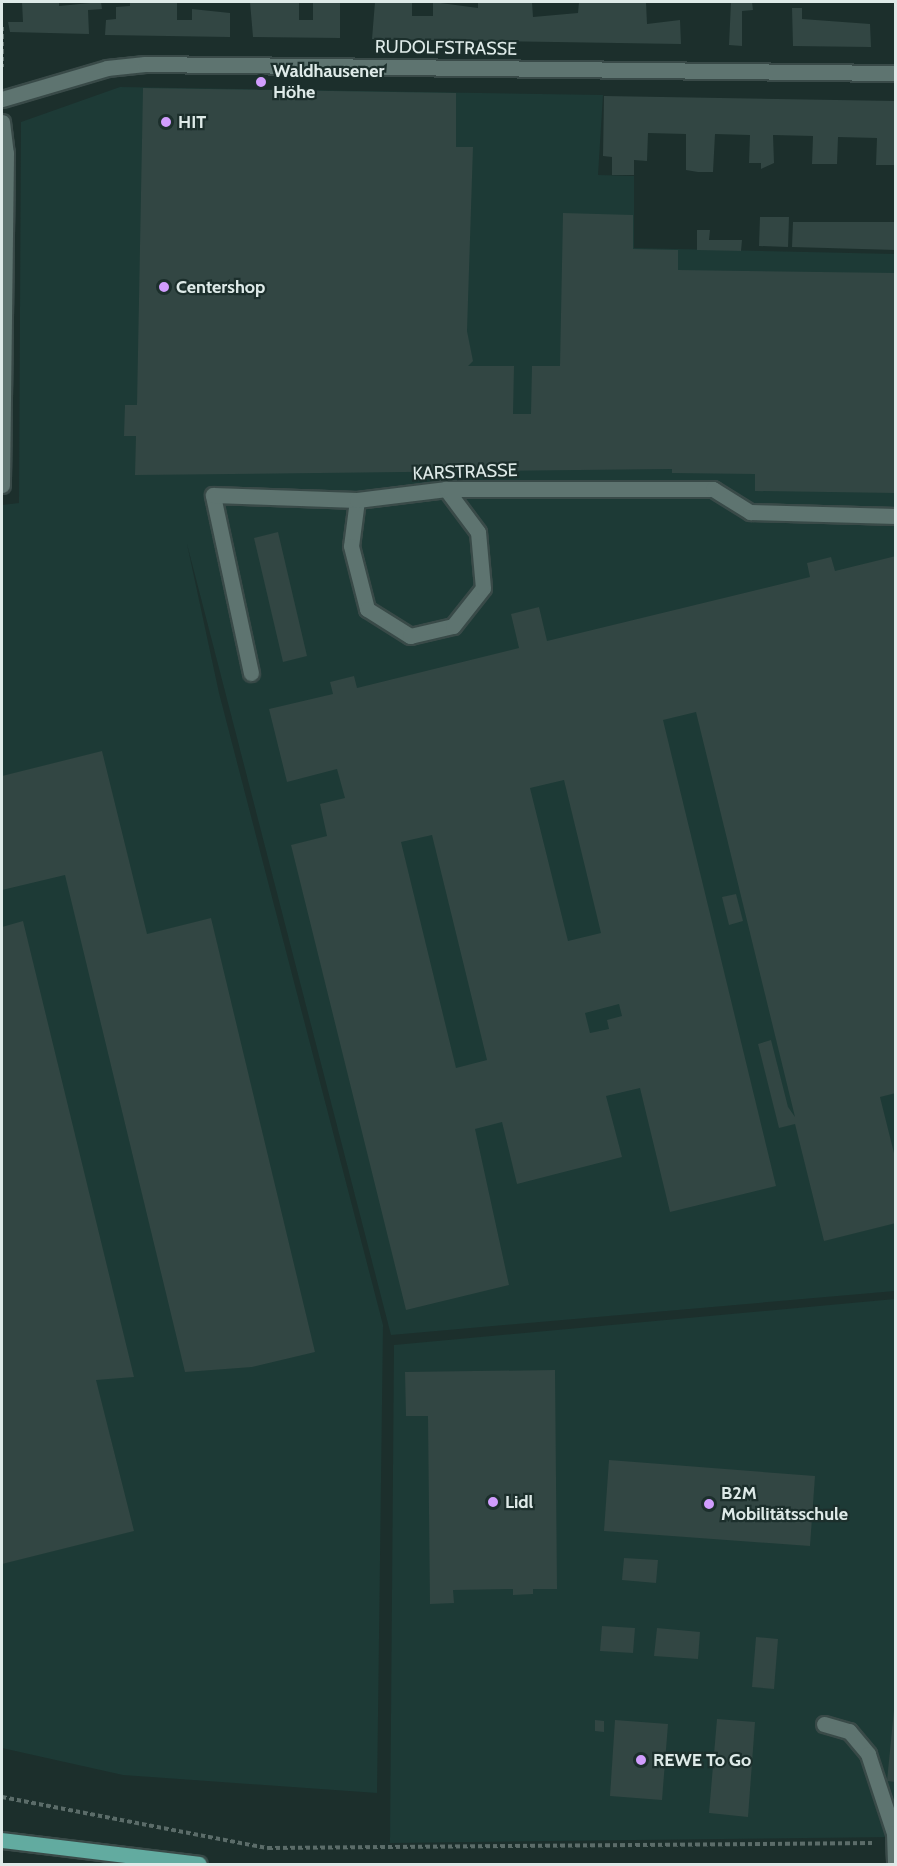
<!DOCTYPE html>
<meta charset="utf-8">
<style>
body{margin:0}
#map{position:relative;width:897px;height:1866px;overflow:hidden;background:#1c2f2c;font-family:Cabin,sans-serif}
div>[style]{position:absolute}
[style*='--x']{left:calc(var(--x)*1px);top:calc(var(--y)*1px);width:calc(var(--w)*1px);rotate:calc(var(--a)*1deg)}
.built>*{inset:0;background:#1d3a36}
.building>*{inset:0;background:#324643}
.path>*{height:4px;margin-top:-2px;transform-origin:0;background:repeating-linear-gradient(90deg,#5b6c69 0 4.5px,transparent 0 7.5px)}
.roads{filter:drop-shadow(2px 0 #394a48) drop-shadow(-2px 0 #394a48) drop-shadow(0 2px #394a48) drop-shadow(0 -2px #394a48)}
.minor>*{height:15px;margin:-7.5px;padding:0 7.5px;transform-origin:7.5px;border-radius:7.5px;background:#5e7470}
.major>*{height:15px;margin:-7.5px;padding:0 7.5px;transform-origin:7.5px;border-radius:7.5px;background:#62aba0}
.dots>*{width:16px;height:16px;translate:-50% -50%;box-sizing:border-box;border:3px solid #1c2f2c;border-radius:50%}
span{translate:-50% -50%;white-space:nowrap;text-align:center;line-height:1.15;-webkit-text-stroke:4.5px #1c2f2c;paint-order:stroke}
.street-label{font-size:18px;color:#deeae8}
.poi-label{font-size:18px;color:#deeae8;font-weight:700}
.left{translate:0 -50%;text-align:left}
.frame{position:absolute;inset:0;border:3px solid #deeae8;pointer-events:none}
</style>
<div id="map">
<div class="built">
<i style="clip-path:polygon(120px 87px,603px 95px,598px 175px,634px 176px,634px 248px,895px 254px,895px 1291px,391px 1335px,187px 544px,219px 693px,383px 1325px,377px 1793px,123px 1775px,2px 1748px,2px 505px,19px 503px,21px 122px)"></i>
<i style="clip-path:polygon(895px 1299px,895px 1837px,390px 1843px,394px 1345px)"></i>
</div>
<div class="building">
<i style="clip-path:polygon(22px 2px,59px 2px,59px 6px,101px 2px,102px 9px,88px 10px,89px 34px,10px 32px,8px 22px,23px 22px)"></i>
<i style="clip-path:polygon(130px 2px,177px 2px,177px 20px,192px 20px,192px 9px,230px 13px,230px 37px,105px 35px,106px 20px,116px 19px,116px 7px,130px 6px)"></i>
<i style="clip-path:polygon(250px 2px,299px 2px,299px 20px,313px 20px,313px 3px,340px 3px,340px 38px,253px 37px)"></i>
<i style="clip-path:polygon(375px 2px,412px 2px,412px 16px,433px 16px,433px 2px,478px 8px,478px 2px,532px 2px,533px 17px,578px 13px,579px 2px,646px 2px,647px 24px,680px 20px,681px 44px,372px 39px)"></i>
<i style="clip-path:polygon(731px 2px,752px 2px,753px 10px,742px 11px,742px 46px,729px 45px)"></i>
<i style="clip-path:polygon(792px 8px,802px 8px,802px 19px,870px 24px,871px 47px,793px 46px)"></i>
<i style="clip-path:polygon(143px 88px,456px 93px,456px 147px,473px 147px,467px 331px,473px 361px,468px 366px,514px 366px,513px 414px,531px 414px,532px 366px,560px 366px,563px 213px,633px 215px,633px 249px,678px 250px,678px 270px,896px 273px,896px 493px,755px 491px,755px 474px,672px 473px,672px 469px,135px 475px,136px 436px,124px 436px,125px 405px,137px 405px)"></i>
<i style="clip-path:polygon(604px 96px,896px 101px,896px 165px,876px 165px,877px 138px,838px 137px,837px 164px,812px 164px,813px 136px,773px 135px,774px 163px,761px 169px,761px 163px,749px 163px,750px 135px,715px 134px,713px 172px,698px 172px,686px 170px,686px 134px,648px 133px,647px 161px,634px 160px,634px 175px,612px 175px,612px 157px,603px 156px)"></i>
<i style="clip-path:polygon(760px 217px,789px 217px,788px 247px,759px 246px)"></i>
<i style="clip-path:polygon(793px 222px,896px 222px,896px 250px,792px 247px)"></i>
<i style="clip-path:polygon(697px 230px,710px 230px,709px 240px,742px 240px,741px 251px,697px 250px)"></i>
<i style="clip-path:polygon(278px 532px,307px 656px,283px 662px,254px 538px)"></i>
<i style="clip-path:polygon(evenodd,896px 556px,896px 1093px,880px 1097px,896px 1161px,896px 1223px,824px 1241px,795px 1124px,779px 1128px,758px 1044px,771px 1040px,788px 1107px,795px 1117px,696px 712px,663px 720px,776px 1186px,670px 1212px,640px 1088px,606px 1096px,622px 1157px,517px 1184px,502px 1122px,475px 1129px,509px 1285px,406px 1310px,291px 845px,327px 836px,320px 804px,345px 798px,337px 769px,287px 782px,269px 709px,333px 694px,330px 682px,354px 676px,357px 688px,519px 648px,511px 614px,539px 607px,547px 641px,810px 577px,807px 563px,831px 557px,835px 571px,896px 556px,564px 780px,601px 933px,568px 941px,530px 788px,564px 780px,896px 556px,432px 835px,487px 1060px,456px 1068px,401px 842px,432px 835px,896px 556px,619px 1004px,622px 1016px,607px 1020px,609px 1029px,590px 1033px,585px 1013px,619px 1004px)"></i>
<i style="clip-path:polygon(102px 751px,147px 934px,211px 918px,315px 1352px,252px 1367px,185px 1372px,65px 875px,2px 890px,2px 776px)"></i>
<i style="clip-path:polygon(736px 894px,743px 921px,729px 925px,722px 897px)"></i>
<i style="clip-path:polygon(23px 921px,134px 1377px,96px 1380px,134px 1531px,2px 1564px,2px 927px)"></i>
<i style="clip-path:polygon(555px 1370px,557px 1589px,533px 1589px,533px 1594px,513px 1595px,513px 1589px,453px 1590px,454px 1603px,430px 1604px,428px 1416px,406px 1416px,405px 1372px)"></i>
<i style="clip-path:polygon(609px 1460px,815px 1476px,810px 1546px,604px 1531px)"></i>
<i style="clip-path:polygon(624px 1558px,658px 1560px,656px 1583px,622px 1580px)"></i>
<i style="clip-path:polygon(602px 1626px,635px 1628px,633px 1653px,600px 1651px)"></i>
<i style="clip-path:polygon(657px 1628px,700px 1632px,698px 1659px,654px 1656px)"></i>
<i style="clip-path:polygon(756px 1637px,778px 1639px,774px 1689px,752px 1687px)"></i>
<i style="clip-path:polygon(894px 1710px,896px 1710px,896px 1782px,887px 1781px)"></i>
<i style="clip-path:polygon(717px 1719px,755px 1722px,748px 1817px,709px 1813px)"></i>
<i style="clip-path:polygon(595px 1720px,604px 1721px,604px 1732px,595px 1731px)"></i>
<i style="clip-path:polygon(615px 1720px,668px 1724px,662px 1800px,610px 1796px)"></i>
</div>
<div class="path">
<i style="--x:2;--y:27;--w:40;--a:90"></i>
<i style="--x:2;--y:1797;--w:271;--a:10.9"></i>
<i style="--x:268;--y:1848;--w:606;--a:-0.47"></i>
</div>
<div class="roads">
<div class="minor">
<i style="--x:2;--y:99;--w:109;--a:-16.4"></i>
<i style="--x:107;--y:68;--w:38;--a:-6"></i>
<i style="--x:145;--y:64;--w:751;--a:0.69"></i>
<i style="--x:2;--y:122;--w:31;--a:83"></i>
<i style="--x:6;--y:153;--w:332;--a:90.7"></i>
<i style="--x:357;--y:500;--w:46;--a:97.4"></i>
<i style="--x:351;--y:546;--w:65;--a:75.7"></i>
<i style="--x:367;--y:609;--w:51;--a:32.1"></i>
<i style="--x:410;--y:636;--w:44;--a:-13.1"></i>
<i style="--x:453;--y:626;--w:48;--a:-51.7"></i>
<i style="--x:483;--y:588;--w:56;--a:-95.1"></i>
<i style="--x:478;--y:532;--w:54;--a:-126.7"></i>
<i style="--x:251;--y:673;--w:182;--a:-102.1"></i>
<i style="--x:213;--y:495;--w:144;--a:2"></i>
<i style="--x:357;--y:500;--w:90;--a:-7"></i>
<i style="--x:446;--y:489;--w:267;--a:0"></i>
<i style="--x:713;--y:489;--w:44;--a:31.9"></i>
<i style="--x:750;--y:512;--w:146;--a:1.6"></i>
<i style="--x:824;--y:1724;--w:26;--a:16"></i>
<i style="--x:849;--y:1731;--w:30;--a:50"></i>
<i style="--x:868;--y:1754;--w:83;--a:71.8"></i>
<i style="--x:894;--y:1833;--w:31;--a:88"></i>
</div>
<div class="major">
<i style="--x:2;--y:1840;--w:198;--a:6.9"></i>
</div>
</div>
<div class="dots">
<i style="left:261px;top:82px;background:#d19dfe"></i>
<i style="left:166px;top:122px;background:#d19dfe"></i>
<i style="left:164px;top:287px;background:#d19dfe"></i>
<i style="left:493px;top:1502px;background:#d19dfe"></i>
<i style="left:709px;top:1504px;background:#d19dfe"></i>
<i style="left:641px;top:1760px;background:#d19dfe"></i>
</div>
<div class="street-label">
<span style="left:446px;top:48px;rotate:1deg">RUDOLFSTRASSE</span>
<span style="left:465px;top:472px;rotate:-2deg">KARSTRASSE</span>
</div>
<div class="poi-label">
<span class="left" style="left:273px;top:82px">Waldhausener<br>Höhe</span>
<span class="left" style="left:178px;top:122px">HIT</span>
<span class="left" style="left:176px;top:287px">Centershop</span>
<span class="left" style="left:721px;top:1504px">B2M<br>Mobilitätsschule</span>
<span class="left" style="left:505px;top:1502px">Lidl</span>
<span class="left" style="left:653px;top:1760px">REWE To Go</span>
</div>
<div class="frame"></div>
</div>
